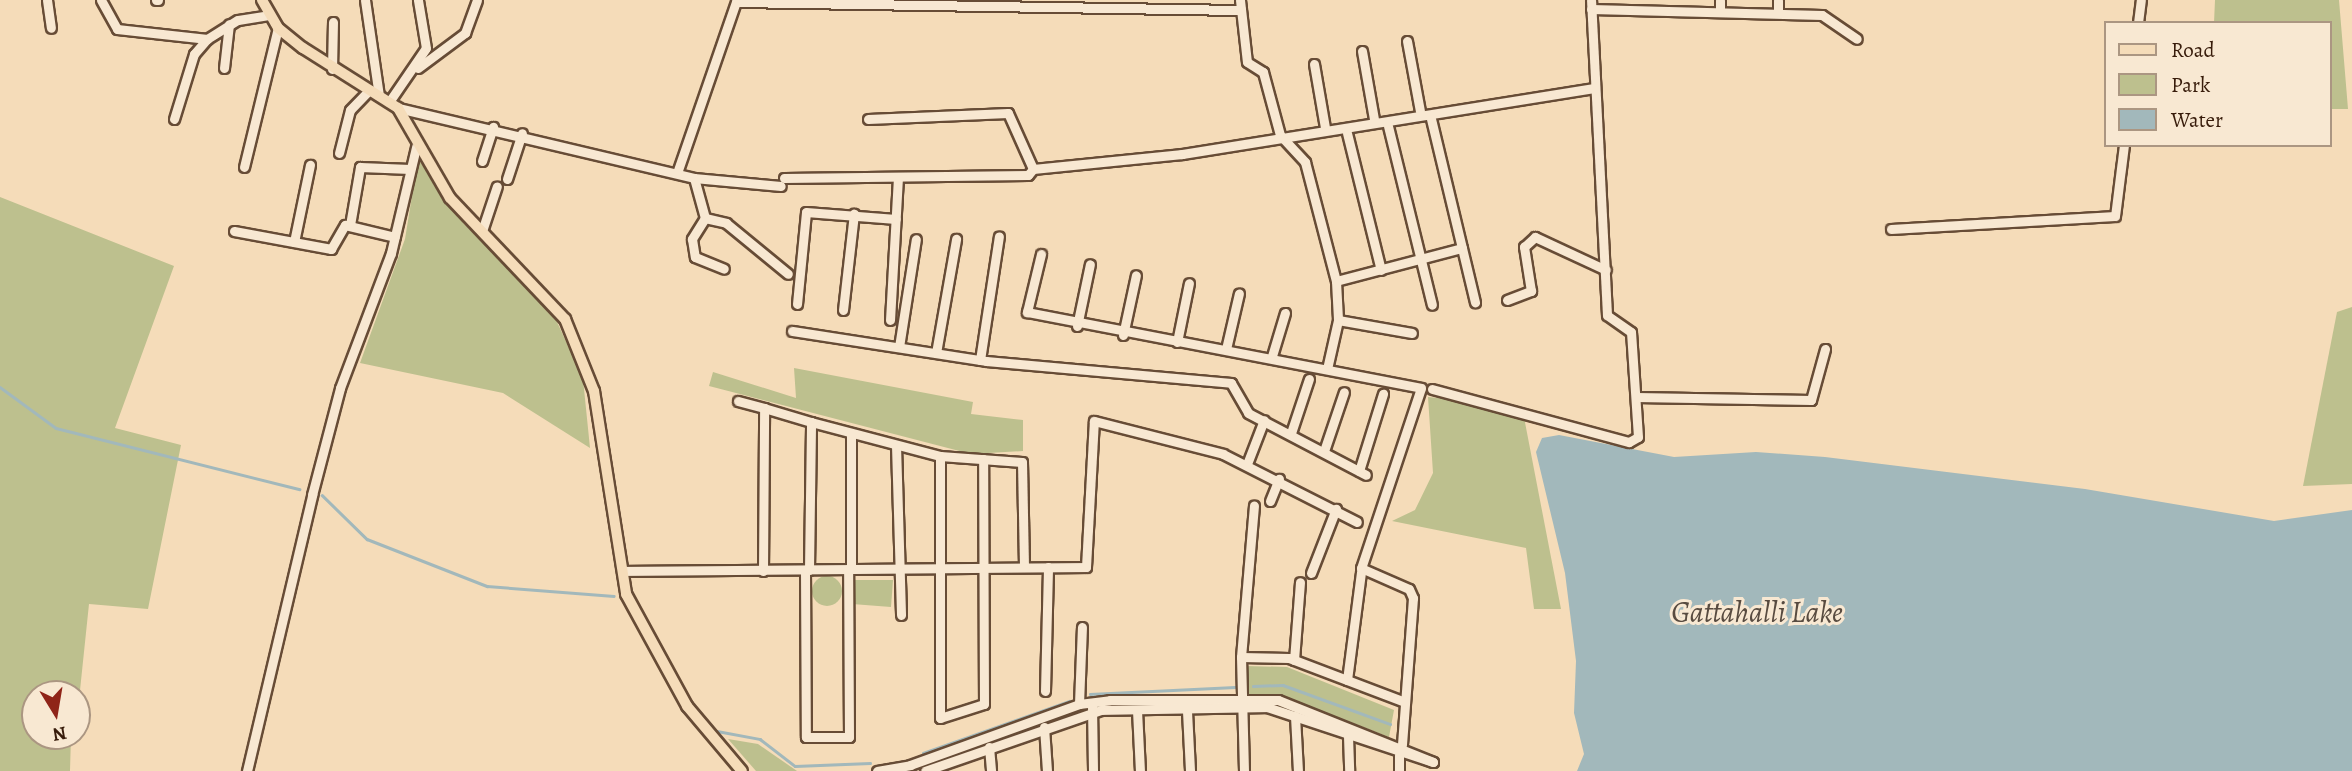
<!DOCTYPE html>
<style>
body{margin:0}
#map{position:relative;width:2352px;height:771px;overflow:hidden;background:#f5dcb9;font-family:Alegreya,serif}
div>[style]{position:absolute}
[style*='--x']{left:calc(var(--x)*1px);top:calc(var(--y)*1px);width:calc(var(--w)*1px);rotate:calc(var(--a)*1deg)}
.green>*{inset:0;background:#bdc08e}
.round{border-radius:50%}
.water>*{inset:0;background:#a2b8bb}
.stream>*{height:2.5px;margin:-1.25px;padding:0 1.25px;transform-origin:1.25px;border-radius:1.25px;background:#a2b8bb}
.roads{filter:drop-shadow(2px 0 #674c36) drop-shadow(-2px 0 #674c36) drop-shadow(0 2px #674c36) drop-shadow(0 -2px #674c36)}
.minor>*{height:9px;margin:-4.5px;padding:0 4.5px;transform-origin:4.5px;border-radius:4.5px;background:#f8e8d2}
.major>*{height:10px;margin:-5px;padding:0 5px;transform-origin:5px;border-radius:5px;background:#f5dcb9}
span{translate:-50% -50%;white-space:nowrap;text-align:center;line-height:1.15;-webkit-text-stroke:6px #f8e8d2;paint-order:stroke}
.water-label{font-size:30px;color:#584b40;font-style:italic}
.legend{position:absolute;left:2104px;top:21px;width:228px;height:126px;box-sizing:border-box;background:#f8e8d2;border:2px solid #ab9682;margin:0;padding:9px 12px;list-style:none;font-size:21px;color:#381c0b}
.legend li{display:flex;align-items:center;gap:14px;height:35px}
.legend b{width:35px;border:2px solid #ab9682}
.north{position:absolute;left:21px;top:680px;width:70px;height:70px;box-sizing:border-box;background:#f8e8d2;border:2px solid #ab9682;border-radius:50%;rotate:169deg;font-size:19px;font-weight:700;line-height:28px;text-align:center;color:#381c0b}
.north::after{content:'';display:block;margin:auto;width:24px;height:32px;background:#8f2418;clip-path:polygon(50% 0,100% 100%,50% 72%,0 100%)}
</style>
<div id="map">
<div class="green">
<i style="clip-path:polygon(2215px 0,2339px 0,2348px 109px,2329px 109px,2329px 23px,2214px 23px)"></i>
<i style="clip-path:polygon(418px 159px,464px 224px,553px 313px,583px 379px,590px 448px,503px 393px,360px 363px,405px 239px)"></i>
<i style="clip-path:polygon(0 197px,174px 266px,115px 428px,181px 445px,148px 609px,89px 604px,77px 719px,77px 694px,35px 694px,35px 736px,71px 736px,70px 771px,0 771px)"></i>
<i style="clip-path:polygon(2352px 307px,2352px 484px,2303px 486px,2337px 312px)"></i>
<i style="clip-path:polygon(794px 368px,973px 402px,971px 414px,1023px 420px,1023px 451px,971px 454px,709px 386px,713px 372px,796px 398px)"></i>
<i style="clip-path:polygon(1428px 397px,1522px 407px,1561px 609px,1534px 609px,1526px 548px,1392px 521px,1415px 510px,1433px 473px)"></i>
<i class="round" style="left:812px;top:576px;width:30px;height:30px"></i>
<i style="clip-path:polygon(852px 580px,893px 580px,891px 607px,852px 604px)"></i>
<i style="clip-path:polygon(1246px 666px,1287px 667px,1394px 710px,1389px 737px,1277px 694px,1246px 695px)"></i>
<i style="clip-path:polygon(728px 739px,758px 744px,797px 771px,756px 771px)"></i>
</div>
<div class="water">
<i style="clip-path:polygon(1559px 435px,1674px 457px,1756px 452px,1825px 457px,2085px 489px,2274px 521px,2352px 510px,2352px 771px,1577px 771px,1584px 754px,1574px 713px,1576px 661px,1565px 573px,1536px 452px,1542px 438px)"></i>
</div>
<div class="stream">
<i style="--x:0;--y:387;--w:69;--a:36.2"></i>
<i style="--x:56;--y:428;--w:251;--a:14.1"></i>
<i style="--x:322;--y:495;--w:63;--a:44.4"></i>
<i style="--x:367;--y:539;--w:129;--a:21.4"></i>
<i style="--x:487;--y:586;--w:127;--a:4.5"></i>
<i style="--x:1253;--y:686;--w:30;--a:-2"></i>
<i style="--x:1283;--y:685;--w:114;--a:20"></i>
<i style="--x:1090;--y:694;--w:145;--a:-2.8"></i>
<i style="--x:717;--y:731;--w:44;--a:10.5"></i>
<i style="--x:760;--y:739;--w:44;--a:37.6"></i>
<i style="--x:795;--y:766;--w:75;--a:-2.3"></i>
<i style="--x:923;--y:753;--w:155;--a:-19.6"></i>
</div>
<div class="roads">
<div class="minor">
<i style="--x:47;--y:0;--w:28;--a:82"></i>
<i style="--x:101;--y:0;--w:33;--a:61"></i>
<i style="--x:117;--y:29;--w:91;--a:6.3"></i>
<i style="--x:156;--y:0;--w:2;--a:0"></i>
<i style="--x:365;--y:0;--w:97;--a:81.7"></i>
<i style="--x:1240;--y:0;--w:62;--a:83.6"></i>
<i style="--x:1247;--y:62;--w:19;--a:32"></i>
<i style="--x:1263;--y:72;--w:65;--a:74.9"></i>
<i style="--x:1280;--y:135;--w:37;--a:47"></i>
<i style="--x:1305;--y:162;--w:123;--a:75.4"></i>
<i style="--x:1336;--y:281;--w:39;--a:87"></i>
<i style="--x:1591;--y:9;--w:231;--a:1.5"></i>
<i style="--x:1822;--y:15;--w:42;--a:34.4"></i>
<i style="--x:1720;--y:11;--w:11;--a:-90"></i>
<i style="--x:1778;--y:12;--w:12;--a:-90"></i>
<i style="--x:2138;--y:23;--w:23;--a:-83"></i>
<i style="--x:1407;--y:41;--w:71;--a:79.5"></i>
<i style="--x:1362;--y:51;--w:69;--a:80"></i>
<i style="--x:1314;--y:64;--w:65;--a:80.2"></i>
<i style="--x:224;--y:68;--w:44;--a:-83.5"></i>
<i style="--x:418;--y:68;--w:59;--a:-36.7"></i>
<i style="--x:465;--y:33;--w:35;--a:-70"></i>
<i style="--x:332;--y:69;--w:47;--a:-88.8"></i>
<i style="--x:389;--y:102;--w:65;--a:-55.6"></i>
<i style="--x:426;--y:48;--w:49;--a:-99.5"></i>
<i style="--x:398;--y:108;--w:304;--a:13.3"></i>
<i style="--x:694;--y:178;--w:87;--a:5.3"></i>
<i style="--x:174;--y:119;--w:68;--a:-72.9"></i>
<i style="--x:194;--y:54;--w:20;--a:-49"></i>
<i style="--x:207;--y:39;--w:36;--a:-32"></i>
<i style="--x:238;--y:20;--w:31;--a:-9"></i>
<i style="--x:868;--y:119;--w:140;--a:-2.5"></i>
<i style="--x:1008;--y:113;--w:61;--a:65.9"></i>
<i style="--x:1388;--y:126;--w:184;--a:76.2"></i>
<i style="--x:1347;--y:133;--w:141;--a:76.1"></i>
<i style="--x:339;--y:153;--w:44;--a:-75.7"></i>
<i style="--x:350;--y:110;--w:28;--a:-46"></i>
<i style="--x:482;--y:161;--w:36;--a:-72"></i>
<i style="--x:244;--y:167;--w:143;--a:-76.3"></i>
<i style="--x:677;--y:173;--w:181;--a:-71"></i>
<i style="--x:736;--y:2;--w:505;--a:0.91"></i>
<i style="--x:694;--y:178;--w:41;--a:74.6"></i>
<i style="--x:705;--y:218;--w:22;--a:13"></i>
<i style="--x:726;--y:223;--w:80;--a:39.4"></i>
<i style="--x:784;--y:178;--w:244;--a:-0.7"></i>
<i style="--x:1028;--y:175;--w:8;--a:-50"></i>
<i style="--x:1033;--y:169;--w:150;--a:-5.7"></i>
<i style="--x:1182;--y:154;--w:416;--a:-9.1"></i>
<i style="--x:507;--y:179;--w:48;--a:-71.9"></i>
<i style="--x:705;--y:218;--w:25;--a:122"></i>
<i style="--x:692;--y:239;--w:18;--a:81"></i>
<i style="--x:695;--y:257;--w:31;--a:22"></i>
<i style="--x:350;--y:225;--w:59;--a:-80.2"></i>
<i style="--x:360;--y:167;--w:50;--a:2.3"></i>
<i style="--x:1891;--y:229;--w:224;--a:-3.3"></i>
<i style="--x:2115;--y:216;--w:72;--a:-82.8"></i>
<i style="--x:234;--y:231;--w:99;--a:10.5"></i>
<i style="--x:331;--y:249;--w:28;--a:-60"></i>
<i style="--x:345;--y:225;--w:51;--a:13.5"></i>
<i style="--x:482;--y:231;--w:47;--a:-71.6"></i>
<i style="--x:294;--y:242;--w:79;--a:-78.3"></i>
<i style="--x:1462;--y:248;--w:56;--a:76.5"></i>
<i style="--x:1041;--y:254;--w:60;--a:103.6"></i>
<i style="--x:1027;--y:312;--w:401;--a:10.9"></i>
<i style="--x:1421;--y:388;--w:190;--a:108.4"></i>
<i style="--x:1361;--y:568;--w:52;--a:23.6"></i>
<i style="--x:1409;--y:589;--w:10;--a:66"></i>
<i style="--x:1413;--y:598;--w:147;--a:94.3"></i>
<i style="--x:1336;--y:281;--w:130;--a:-14.7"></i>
<i style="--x:1462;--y:248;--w:133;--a:-103.5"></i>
<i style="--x:1507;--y:300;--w:26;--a:-21"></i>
<i style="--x:1531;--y:291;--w:45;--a:-99"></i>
<i style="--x:1524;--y:247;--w:15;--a:-42"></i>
<i style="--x:1535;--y:237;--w:78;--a:24.9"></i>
<i style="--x:797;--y:304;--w:92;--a:-84.4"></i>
<i style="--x:806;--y:212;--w:90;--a:4.4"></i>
<i style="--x:843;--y:310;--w:97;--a:-83.5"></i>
<i style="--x:890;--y:320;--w:143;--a:-86.8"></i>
<i style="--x:1077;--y:326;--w:63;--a:-78.2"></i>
<i style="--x:792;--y:331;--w:196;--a:8.8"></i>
<i style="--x:986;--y:361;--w:246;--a:5.1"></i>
<i style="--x:1231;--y:383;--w:34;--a:60"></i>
<i style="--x:1248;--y:413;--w:133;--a:27.7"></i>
<i style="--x:1123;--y:335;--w:61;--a:-77.8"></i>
<i style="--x:1177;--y:342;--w:60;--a:-78.5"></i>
<i style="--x:899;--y:347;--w:109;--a:-81.1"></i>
<i style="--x:1226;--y:349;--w:57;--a:-76.9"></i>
<i style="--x:936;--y:353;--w:116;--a:-80"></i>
<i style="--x:1272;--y:356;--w:45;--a:-73.2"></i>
<i style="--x:980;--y:360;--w:125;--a:-81.3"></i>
<i style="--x:1327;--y:369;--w:50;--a:-77.3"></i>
<i style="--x:1338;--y:320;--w:75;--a:10"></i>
<i style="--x:1432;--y:389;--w:204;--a:15.1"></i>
<i style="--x:1629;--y:442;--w:10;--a:-29"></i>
<i style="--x:1638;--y:437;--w:105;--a:-93.8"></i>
<i style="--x:1631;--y:332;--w:29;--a:-145"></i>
<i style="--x:1607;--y:315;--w:315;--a:-92.9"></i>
<i style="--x:1636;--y:397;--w:175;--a:1"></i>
<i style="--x:1811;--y:400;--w:53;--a:-74.6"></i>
<i style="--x:738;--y:401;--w:27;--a:15"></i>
<i style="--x:851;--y:433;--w:136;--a:90"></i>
<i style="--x:1291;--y:433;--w:57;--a:-71.6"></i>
<i style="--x:896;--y:445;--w:170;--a:88.3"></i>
<i style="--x:1324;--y:451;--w:62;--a:-71.3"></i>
<i style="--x:940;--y:456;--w:262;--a:90"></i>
<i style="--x:940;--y:718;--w:46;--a:-17.7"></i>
<i style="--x:984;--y:704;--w:245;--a:-90.2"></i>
<i style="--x:1247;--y:464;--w:47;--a:-68.9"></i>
<i style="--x:1359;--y:471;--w:81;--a:-72.7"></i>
<i style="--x:1270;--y:501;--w:24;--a:-68"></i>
<i style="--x:805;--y:570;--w:167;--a:89.7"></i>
<i style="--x:806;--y:737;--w:43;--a:0"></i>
<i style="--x:849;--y:737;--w:168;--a:-90.3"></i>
<i style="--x:809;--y:570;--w:148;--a:-89.2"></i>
<i style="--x:811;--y:422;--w:133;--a:14.8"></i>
<i style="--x:940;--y:456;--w:82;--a:4.2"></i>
<i style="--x:1022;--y:462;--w:105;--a:88.9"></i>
<i style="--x:622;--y:571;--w:464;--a:-0.5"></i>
<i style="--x:1086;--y:567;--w:146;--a:-86.9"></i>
<i style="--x:1094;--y:421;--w:133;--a:14.3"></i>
<i style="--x:1223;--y:454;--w:150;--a:26.9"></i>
<i style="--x:763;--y:571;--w:163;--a:-89.6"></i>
<i style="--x:764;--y:408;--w:49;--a:16.6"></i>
<i style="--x:1311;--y:573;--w:69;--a:-68.7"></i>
<i style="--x:1241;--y:657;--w:48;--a:1.2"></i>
<i style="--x:1289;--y:658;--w:124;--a:20.8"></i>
<i style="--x:1294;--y:660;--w:78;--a:-85.6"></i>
<i style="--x:1347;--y:680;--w:109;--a:-82.6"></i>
<i style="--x:1045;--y:691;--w:124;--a:-88.6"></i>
<i style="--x:1079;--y:704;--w:77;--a:-87.8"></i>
<i style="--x:1092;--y:706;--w:65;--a:89.1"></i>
<i style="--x:1137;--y:710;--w:61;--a:87.2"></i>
<i style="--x:1187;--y:711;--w:60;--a:87.1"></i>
<i style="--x:1295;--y:716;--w:55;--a:86.9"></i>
<i style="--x:1044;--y:727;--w:44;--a:86.1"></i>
<i style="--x:1348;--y:736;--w:35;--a:88"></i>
<i style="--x:989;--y:747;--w:24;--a:85"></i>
<i style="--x:1399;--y:755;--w:16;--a:90"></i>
<i style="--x:247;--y:771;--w:284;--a:-76.7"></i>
<i style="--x:312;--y:495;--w:111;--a:-75.3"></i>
<i style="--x:340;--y:388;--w:144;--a:-69.3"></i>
<i style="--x:391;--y:253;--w:109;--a:-76.7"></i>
<i style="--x:877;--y:771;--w:34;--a:-10"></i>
<i style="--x:910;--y:765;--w:180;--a:-19.8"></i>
<i style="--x:1079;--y:704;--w:31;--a:-7"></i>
<i style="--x:1110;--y:700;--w:168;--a:0"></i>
<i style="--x:1278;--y:700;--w:167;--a:21.8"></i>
<i style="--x:1433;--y:762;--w:175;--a:-161.7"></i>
<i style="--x:1267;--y:707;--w:166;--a:179"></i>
<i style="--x:1101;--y:710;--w:186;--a:160.9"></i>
<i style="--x:1244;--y:771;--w:114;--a:-91.5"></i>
<i style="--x:1241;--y:657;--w:152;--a:-85.1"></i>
</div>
<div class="major">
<i style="--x:262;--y:0;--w:32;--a:60"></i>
<i style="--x:278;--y:28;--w:32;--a:39"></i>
<i style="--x:303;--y:48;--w:112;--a:32.3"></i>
<i style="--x:398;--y:108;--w:104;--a:60"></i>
<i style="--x:450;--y:198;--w:167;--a:46.5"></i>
<i style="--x:565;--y:319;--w:78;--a:68.1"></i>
<i style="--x:594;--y:391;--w:206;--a:81"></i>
<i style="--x:626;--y:594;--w:128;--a:61.4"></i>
<i style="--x:687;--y:706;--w:85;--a:49.8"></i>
</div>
</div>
<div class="water-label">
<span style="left:1757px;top:612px">Gattahalli Lake</span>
</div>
<ul class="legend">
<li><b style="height:9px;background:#f5dcb9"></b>Road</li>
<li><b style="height:19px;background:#bdc08e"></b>Park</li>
<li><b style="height:19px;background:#a2b8bb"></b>Water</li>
</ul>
<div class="north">N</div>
</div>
